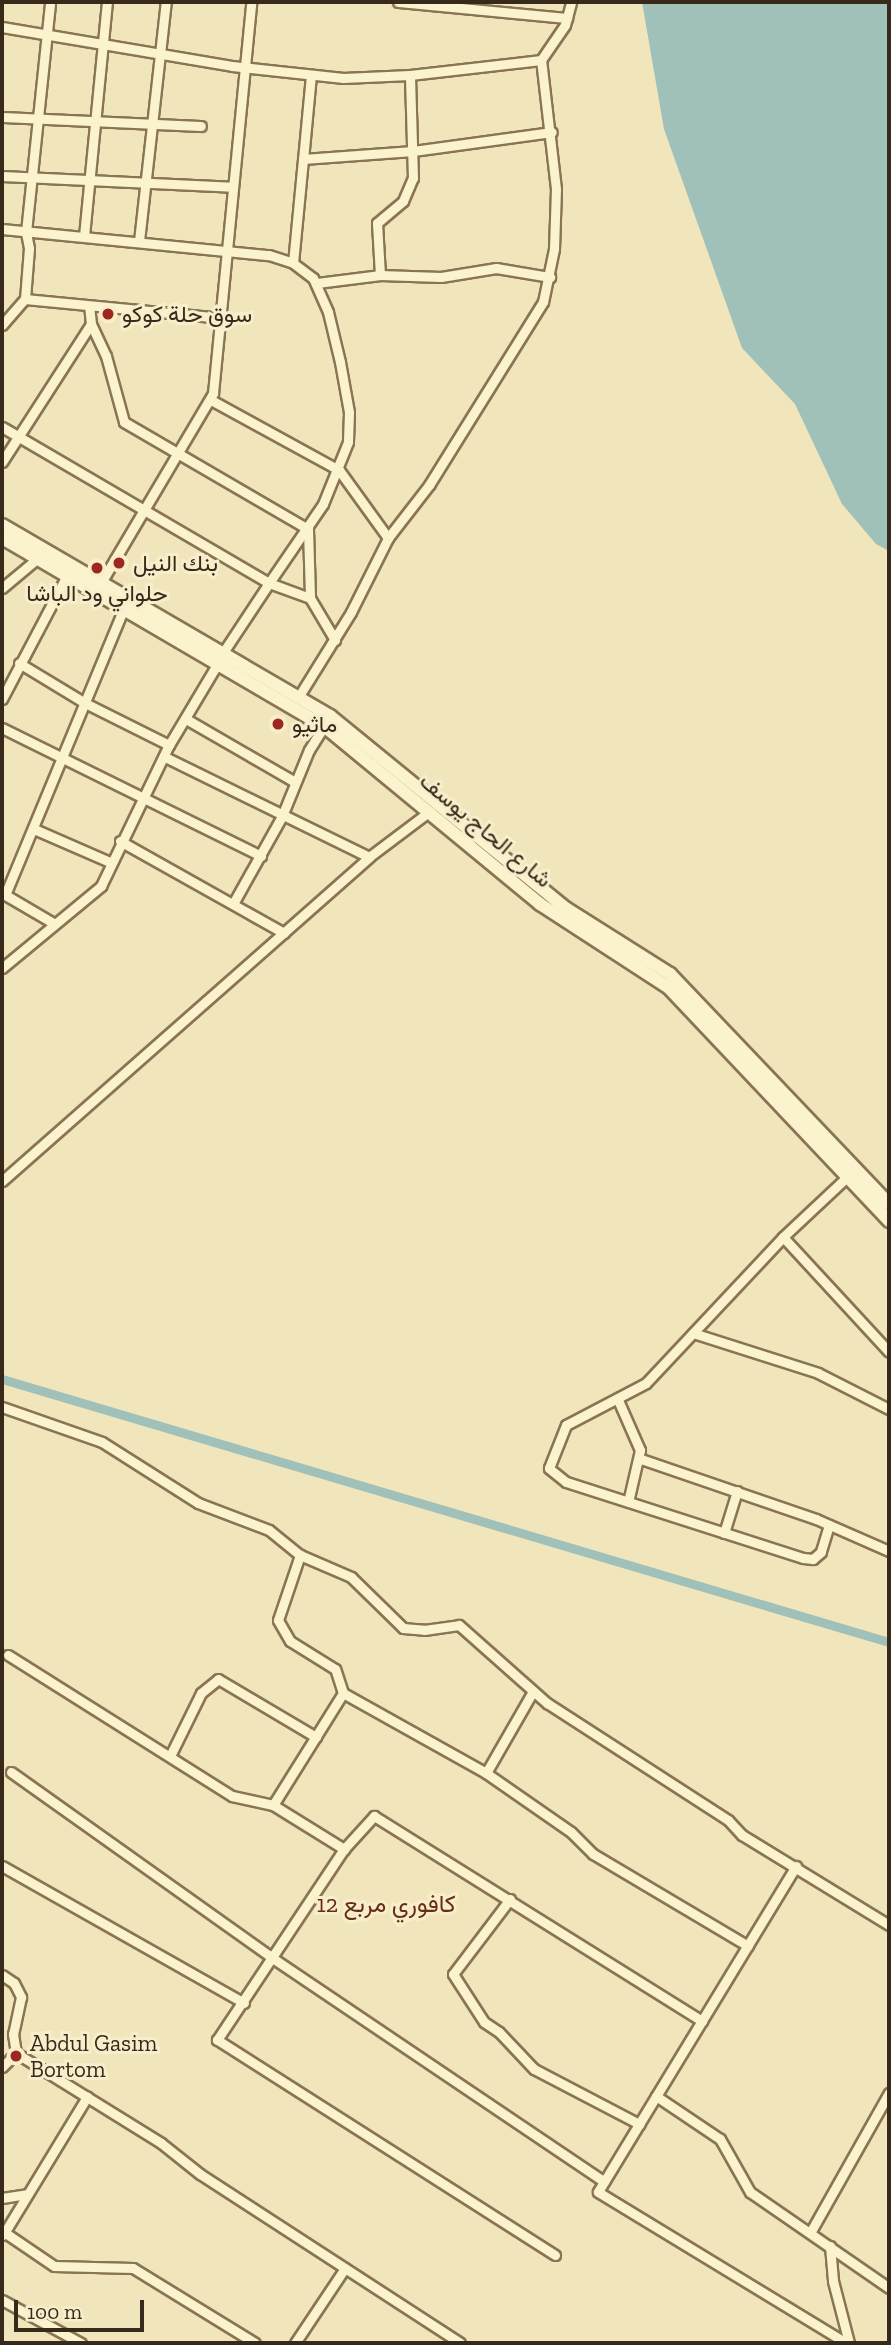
<!DOCTYPE html>
<meta charset="utf-8">
<style>
body{margin:0}
#map{position:relative;width:891px;height:2345px;overflow:hidden;background:#f1e5bb;font-family:"Zilla Slab",Vazirmatn,serif}
div>[style]{position:absolute}
[style*='--x']{left:calc(var(--x)*1px);top:calc(var(--y)*1px);width:calc(var(--w)*1px);rotate:calc(var(--a)*1deg)}
.water>*{inset:0;background:#9fc1ba}
.canal>*{height:9px;margin:-4.5px;padding:0 4.5px;transform-origin:4.5px;border-radius:4.5px;background:#9fc1ba}
.roads{filter:drop-shadow(2px 0 #897454) drop-shadow(-2px 0 #897454) drop-shadow(0 2px #897454) drop-shadow(0 -2px #897454)}
.street>*{height:9px;margin:-4.5px;padding:0 4.5px;transform-origin:4.5px;border-radius:4.5px;background:#fbf2ce}
.secondary>*{height:12px;margin:-6px;padding:0 6px;transform-origin:6px;border-radius:6px;background:#fbf2ce}
.dots>*{width:19px;height:19px;translate:-50% -50%;box-sizing:border-box;border:4px solid #f8eecb;border-radius:50%}
span{translate:-50% -50%;white-space:nowrap;text-align:center;line-height:1.15;-webkit-text-stroke:6px #f8eecb;paint-order:stroke}
.poi-label{font-size:23px;color:#372a1a}
.left{translate:0 -50%;text-align:left}
.street-label{font-size:23px;color:#372a1a}
.neighbourhood-label{font-size:24px;color:#672d16}
.frame{position:absolute;inset:0;border:4px solid #372a1a;pointer-events:none}
.scale{position:absolute;left:14px;top:2300px;width:130px;height:32px;box-sizing:border-box;border:4px solid #372a1a;border-top:0;padding-left:9px;font-size:21px;line-height:24px;white-space:nowrap;color:#372a1a;-webkit-text-stroke:5px #f8eecb;paint-order:stroke}
</style>
<div id="map">
<div class="water">
<i style="clip-path:polygon(642px 2px,889px 2px,889px 551px,876px 544px,842px 504px,795px 404px,742px 348px,664px 129px)"></i>
</div>
<div class="canal">
<i style="--x:2;--y:1379;--w:925;--a:16.52"></i>
</div>
<div class="roads">
<div class="street">
<i style="--x:398;--y:2;--w:170;--a:5.4"></i>
<i style="--x:2;--y:27;--w:233;--a:9.6"></i>
<i style="--x:232;--y:66;--w:112;--a:6.2"></i>
<i style="--x:343;--y:78;--w:67;--a:-2.6"></i>
<i style="--x:410;--y:75;--w:132;--a:-6.5"></i>
<i style="--x:311;--y:75;--w:84;--a:95.4"></i>
<i style="--x:303;--y:159;--w:110;--a:-4.2"></i>
<i style="--x:413;--y:151;--w:140;--a:-7.8"></i>
<i style="--x:2;--y:117;--w:199;--a:2.6"></i>
<i style="--x:2;--y:176;--w:230;--a:2.7"></i>
<i style="--x:2;--y:229;--w:268;--a:5.6"></i>
<i style="--x:269;--y:255;--w:25;--a:18"></i>
<i style="--x:293;--y:263;--w:25;--a:37"></i>
<i style="--x:313;--y:278;--w:37;--a:66"></i>
<i style="--x:328;--y:312;--w:51;--a:76.5"></i>
<i style="--x:340;--y:362;--w:51;--a:79.8"></i>
<i style="--x:349;--y:412;--w:30;--a:92"></i>
<i style="--x:348;--y:442;--w:67;--a:112"></i>
<i style="--x:323;--y:504;--w:96;--a:124.4"></i>
<i style="--x:269;--y:583;--w:44;--a:20.1"></i>
<i style="--x:310;--y:598;--w:49;--a:59.2"></i>
<i style="--x:84;--y:236;--w:235;--a:-84.4"></i>
<i style="--x:139;--y:241;--w:241;--a:-83.6"></i>
<i style="--x:293;--y:263;--w:104;--a:-84.5"></i>
<i style="--x:380;--y:275;--w:52;--a:-93.3"></i>
<i style="--x:377;--y:223;--w:34;--a:-40"></i>
<i style="--x:403;--y:201;--w:25;--a:-67"></i>
<i style="--x:413;--y:178;--w:103;--a:-91.7"></i>
<i style="--x:317;--y:283;--w:64;--a:-7.2"></i>
<i style="--x:380;--y:275;--w:61;--a:1.9"></i>
<i style="--x:441;--y:277;--w:56;--a:-9.3"></i>
<i style="--x:496;--y:268;--w:55;--a:9.5"></i>
<i style="--x:25;--y:299;--w:198;--a:5.5"></i>
<i style="--x:91;--y:324;--w:35;--a:65"></i>
<i style="--x:106;--y:356;--w:68;--a:74.7"></i>
<i style="--x:124;--y:422;--w:213;--a:30.2"></i>
<i style="--x:308;--y:529;--w:69;--a:88.3"></i>
<i style="--x:2;--y:325;--w:35;--a:-49"></i>
<i style="--x:25;--y:299;--w:51;--a:-85.5"></i>
<i style="--x:29;--y:248;--w:16;--a:-101"></i>
<i style="--x:26;--y:232;--w:231;--a:-84"></i>
<i style="--x:211;--y:400;--w:146;--a:28.7"></i>
<i style="--x:339;--y:470;--w:84;--a:54.2"></i>
<i style="--x:2;--y:427;--w:309;--a:30.3"></i>
<i style="--x:269;--y:583;--w:82;--a:123.5"></i>
<i style="--x:2;--y:462;--w:164;--a:-57.2"></i>
<i style="--x:91;--y:324;--w:18;--a:-96"></i>
<i style="--x:102;--y:581;--w:218;--a:-59.4"></i>
<i style="--x:213;--y:393;--w:393;--a:-84.4"></i>
<i style="--x:2;--y:588;--w:47;--a:-39.8"></i>
<i style="--x:19;--y:663;--w:77;--a:31.2"></i>
<i style="--x:85;--y:703;--w:94;--a:26.6"></i>
<i style="--x:299;--y:696;--w:99;--a:-58.2"></i>
<i style="--x:351;--y:612;--w:83;--a:-63.4"></i>
<i style="--x:388;--y:538;--w:67;--a:-52.3"></i>
<i style="--x:429;--y:485;--w:216;--a:-58.1"></i>
<i style="--x:543;--y:302;--w:54;--a:-78.3"></i>
<i style="--x:554;--y:249;--w:60;--a:-88.1"></i>
<i style="--x:556;--y:189;--w:130;--a:-96.6"></i>
<i style="--x:541;--y:60;--w:42;--a:-55.6"></i>
<i style="--x:565;--y:25;--w:24;--a:-75"></i>
<i style="--x:2;--y:699;--w:140;--a:-62.3"></i>
<i style="--x:186;--y:719;--w:126;--a:30"></i>
<i style="--x:2;--y:728;--w:289;--a:26.3"></i>
<i style="--x:165;--y:757;--w:227;--a:26.1"></i>
<i style="--x:34;--y:829;--w:83;--a:23.5"></i>
<i style="--x:120;--y:841;--w:188;--a:29.3"></i>
<i style="--x:2;--y:893;--w:61;--a:30.3"></i>
<i style="--x:5;--y:895;--w:311;--a:-67.5"></i>
<i style="--x:234;--y:902;--w:98;--a:-60.8"></i>
<i style="--x:282;--y:816;--w:71;--a:-67.8"></i>
<i style="--x:309;--y:750;--w:28;--a:-58"></i>
<i style="--x:2;--y:968;--w:129;--a:-39.6"></i>
<i style="--x:101;--y:886;--w:157;--a:-64.3"></i>
<i style="--x:169;--y:745;--w:98;--a:-59.2"></i>
<i style="--x:2;--y:1181;--w:490;--a:-41.4"></i>
<i style="--x:369;--y:857;--w:76;--a:-37"></i>
<i style="--x:783;--y:1237;--w:156;--a:47.3"></i>
<i style="--x:693;--y:1333;--w:131;--a:17.7"></i>
<i style="--x:818;--y:1373;--w:80;--a:26.9"></i>
<i style="--x:618;--y:1400;--w:55;--a:66.3"></i>
<i style="--x:640;--y:1450;--w:53;--a:103"></i>
<i style="--x:2;--y:1407;--w:106;--a:19.3"></i>
<i style="--x:102;--y:1442;--w:114;--a:32.4"></i>
<i style="--x:198;--y:1503;--w:76;--a:20.8"></i>
<i style="--x:269;--y:1530;--w:40;--a:39"></i>
<i style="--x:300;--y:1555;--w:56;--a:23.3"></i>
<i style="--x:351;--y:1577;--w:73;--a:44.4"></i>
<i style="--x:403;--y:1628;--w:21;--a:5"></i>
<i style="--x:424;--y:1630;--w:35;--a:-8"></i>
<i style="--x:459;--y:1625;--w:118;--a:41.6"></i>
<i style="--x:547;--y:1703;--w:216;--a:32.9"></i>
<i style="--x:728;--y:1820;--w:21;--a:47"></i>
<i style="--x:742;--y:1835;--w:172;--a:31.5"></i>
<i style="--x:641;--y:1459;--w:185;--a:18.9"></i>
<i style="--x:816;--y:1519;--w:80;--a:23.7"></i>
<i style="--x:829;--y:1525;--w:28;--a:107"></i>
<i style="--x:821;--y:1552;--w:11;--a:139"></i>
<i style="--x:813;--y:1559;--w:10;--a:-174"></i>
<i style="--x:803;--y:1558;--w:249;--a:-162.2"></i>
<i style="--x:566;--y:1482;--w:22;--a:-141"></i>
<i style="--x:549;--y:1468;--w:46;--a:-68.4"></i>
<i style="--x:566;--y:1425;--w:90;--a:-27.7"></i>
<i style="--x:646;--y:1383;--w:200;--a:-46.8"></i>
<i style="--x:783;--y:1237;--w:89;--a:-43.2"></i>
<i style="--x:724;--y:1533;--w:44;--a:-72.8"></i>
<i style="--x:8;--y:1655;--w:265;--a:32.2"></i>
<i style="--x:232;--y:1796;--w:42;--a:12.4"></i>
<i style="--x:273;--y:1805;--w:84;--a:31.8"></i>
<i style="--x:343;--y:1693;--w:164;--a:29.2"></i>
<i style="--x:532;--y:1693;--w:92;--a:119.9"></i>
<i style="--x:486;--y:1773;--w:103;--a:34.8"></i>
<i style="--x:571;--y:1832;--w:31;--a:45"></i>
<i style="--x:593;--y:1854;--w:180;--a:30.7"></i>
<i style="--x:170;--y:1756;--w:70;--a:-63.8"></i>
<i style="--x:201;--y:1693;--w:22;--a:-39"></i>
<i style="--x:218;--y:1679;--w:114;--a:30.6"></i>
<i style="--x:11;--y:1772;--w:323;--a:35.4"></i>
<i style="--x:274;--y:1959;--w:398;--a:34"></i>
<i style="--x:273;--y:1805;--w:132;--a:-58"></i>
<i style="--x:343;--y:1693;--w:25;--a:-108"></i>
<i style="--x:335;--y:1669;--w:53;--a:-148.1"></i>
<i style="--x:290;--y:1641;--w:24;--a:-120"></i>
<i style="--x:278;--y:1620;--w:69;--a:-71.3"></i>
<i style="--x:2;--y:1866;--w:278;--a:29.5"></i>
<i style="--x:796;--y:1866;--w:381;--a:121.3"></i>
<i style="--x:598;--y:2192;--w:290;--a:31.3"></i>
<i style="--x:510;--y:1899;--w:94;--a:127.2"></i>
<i style="--x:453;--y:1974;--w:57;--a:57.1"></i>
<i style="--x:484;--y:2022;--w:18;--a:34"></i>
<i style="--x:499;--y:2032;--w:51;--a:46.6"></i>
<i style="--x:534;--y:2069;--w:119;--a:27.6"></i>
<i style="--x:2;--y:1975;--w:14;--a:34"></i>
<i style="--x:14;--y:1983;--w:16;--a:63"></i>
<i style="--x:21;--y:1997;--w:38;--a:102"></i>
<i style="--x:13;--y:2034;--w:19;--a:81"></i>
<i style="--x:16;--y:2053;--w:171;--a:31.8"></i>
<i style="--x:161;--y:2143;--w:50;--a:38.5"></i>
<i style="--x:200;--y:2174;--w:310;--a:33"></i>
<i style="--x:2;--y:2067;--w:20;--a:-45"></i>
<i style="--x:656;--y:2096;--w:77;--a:33.9"></i>
<i style="--x:720;--y:2139;--w:61;--a:60.5"></i>
<i style="--x:750;--y:2192;--w:169;--a:34.6"></i>
<i style="--x:2;--y:2198;--w:25;--a:-9"></i>
<i style="--x:4;--y:2232;--w:60;--a:34.2"></i>
<i style="--x:54;--y:2266;--w:79;--a:1.5"></i>
<i style="--x:133;--y:2268;--w:143;--a:31.6"></i>
<i style="--x:810;--y:2233;--w:161;--a:-60.6"></i>
<i style="--x:3;--y:2235;--w:162;--a:-58.7"></i>
<i style="--x:830;--y:2246;--w:35;--a:85"></i>
<i style="--x:833;--y:2281;--w:64;--a:75.5"></i>
<i style="--x:555;--y:2255;--w:401;--a:-147.5"></i>
<i style="--x:217;--y:2040;--w:229;--a:-56.4"></i>
<i style="--x:344;--y:1849;--w:45;--a:-47.7"></i>
<i style="--x:374;--y:1816;--w:387;--a:32"></i>
<i style="--x:2;--y:2300;--w:90;--a:28.6"></i>
<i style="--x:295;--y:2343;--w:90;--a:-56.3"></i>
</div>
<div class="secondary">
<i style="--x:2;--y:525;--w:380;--a:30.2"></i>
<i style="--x:330;--y:716;--w:306;--a:39.2"></i>
<i style="--x:567;--y:909;--w:122;--a:32.3"></i>
<i style="--x:670;--y:974;--w:318;--a:46.4"></i>
<i style="--x:2;--y:538;--w:373;--a:30.3"></i>
<i style="--x:324;--y:726;--w:280;--a:39.5"></i>
<i style="--x:540;--y:904;--w:153;--a:33"></i>
<i style="--x:668;--y:987;--w:322;--a:46.6"></i>
</div>
</div>
<div class="dots">
<i style="left:108px;top:314px;background:#9c281f"></i>
<i style="left:119px;top:563px;background:#9c281f"></i>
<i style="left:97px;top:568px;background:#9c281f"></i>
<i style="left:278px;top:724px;background:#9c281f"></i>
<i style="left:16px;top:2056px;background:#9c281f"></i>
</div>
<div class="poi-label">
<span class="left" style="left:122px;top:314px">سوق حلة كوكو</span>
<span class="left" style="left:133px;top:563px">بنك النيل</span>
<span style="left:97px;top:593px">حلواني ود الباشا</span>
<span class="left" style="left:292px;top:724px">ماثيو</span>
<span class="left" style="left:30px;top:2056px">Abdul Gasim<br>Bortom</span>
</div>
<div class="street-label">
<span style="left:486px;top:830px;rotate:40deg">شارع الحاج يوسف</span>
</div>
<div class="neighbourhood-label">
<span style="left:386px;top:1904px">كافوري مربع 12</span>
</div>
<div class="frame"></div>
<div class="scale">100 m</div>
</div>
